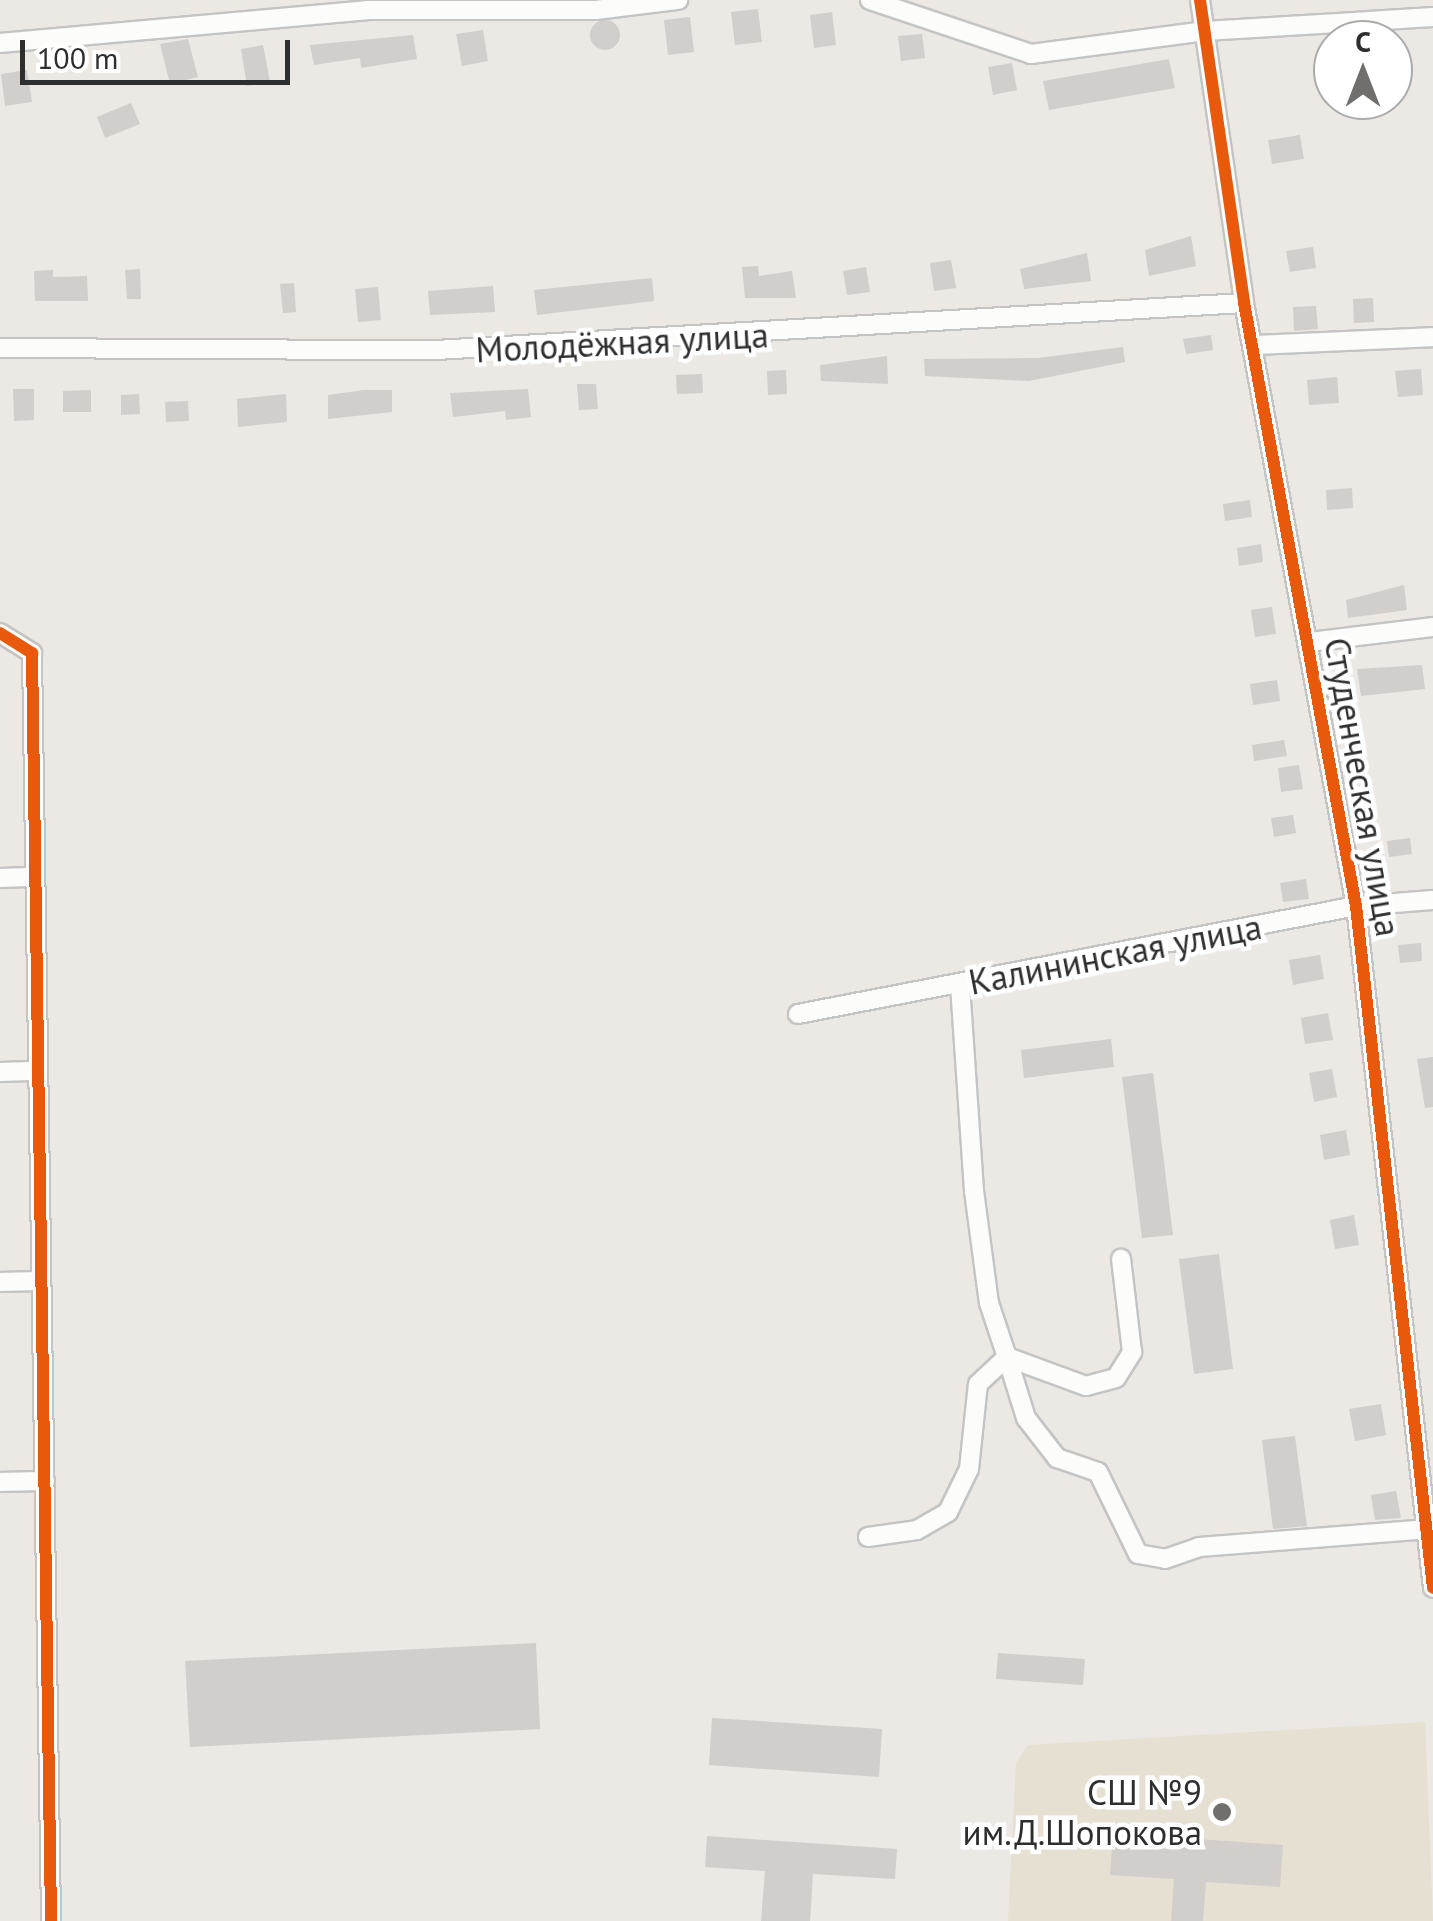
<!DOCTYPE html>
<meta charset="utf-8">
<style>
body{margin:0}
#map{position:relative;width:1433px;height:1921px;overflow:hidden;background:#ece8e4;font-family:"PT Sans",sans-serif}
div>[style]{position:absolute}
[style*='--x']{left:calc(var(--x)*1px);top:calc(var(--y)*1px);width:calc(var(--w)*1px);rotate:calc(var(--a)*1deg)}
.education>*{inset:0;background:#e6e0d3}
.building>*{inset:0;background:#d1cecb}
.round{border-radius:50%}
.roads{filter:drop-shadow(2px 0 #c5c4c5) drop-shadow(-2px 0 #c5c4c5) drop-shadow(0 2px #c5c4c5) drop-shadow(0 -2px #c5c4c5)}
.minor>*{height:18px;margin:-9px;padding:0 9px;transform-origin:9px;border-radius:9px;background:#fcfcfb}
.cycleway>*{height:12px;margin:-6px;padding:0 6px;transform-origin:6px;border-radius:6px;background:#e8590c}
.dots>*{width:28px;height:28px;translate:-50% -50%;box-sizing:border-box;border:5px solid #fff;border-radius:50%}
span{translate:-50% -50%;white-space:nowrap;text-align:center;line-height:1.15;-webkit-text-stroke:9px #fff;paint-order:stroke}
.street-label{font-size:35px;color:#2e2e2e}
.poi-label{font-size:35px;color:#2e2e2e}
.right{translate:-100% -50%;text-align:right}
.north{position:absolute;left:1313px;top:20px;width:100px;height:100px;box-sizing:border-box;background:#fff;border:2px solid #ababab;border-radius:50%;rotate:0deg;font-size:28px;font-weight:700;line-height:40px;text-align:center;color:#2e2e2e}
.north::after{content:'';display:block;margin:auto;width:35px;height:45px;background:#706f6e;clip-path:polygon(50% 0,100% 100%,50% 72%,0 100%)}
.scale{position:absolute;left:20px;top:40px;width:270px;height:45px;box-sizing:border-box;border:5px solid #2e2e2e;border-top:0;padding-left:12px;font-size:30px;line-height:35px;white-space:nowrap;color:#2e2e2e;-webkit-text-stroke:8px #fff;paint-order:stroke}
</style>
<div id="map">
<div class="education">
<i style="clip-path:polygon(1425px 1722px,1433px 1921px,1008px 1921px,1016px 1763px,1028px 1745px)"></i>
</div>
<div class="building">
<i style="clip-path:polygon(758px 9px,762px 42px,735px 45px,731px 12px)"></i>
<i style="clip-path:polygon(832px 12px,836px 45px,814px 48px,810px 15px)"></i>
<i style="clip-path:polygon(690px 17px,694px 52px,668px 55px,664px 20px)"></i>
<i class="round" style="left:590px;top:20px;width:30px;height:30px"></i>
<i style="clip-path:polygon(483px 30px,488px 61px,462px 66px,456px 34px)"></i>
<i style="clip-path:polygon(922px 34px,925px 58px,901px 61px,898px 36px)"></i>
<i style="clip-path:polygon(413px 35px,417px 59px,361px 68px,360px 58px,314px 65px,310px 45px)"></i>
<i style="clip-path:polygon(188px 39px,198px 77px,170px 84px,160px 44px)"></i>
<i style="clip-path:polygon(263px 45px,270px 82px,247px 86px,241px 49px)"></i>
<i style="clip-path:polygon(1169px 59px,1175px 88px,1049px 110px,1043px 81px)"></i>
<i style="clip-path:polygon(1012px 63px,1017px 90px,993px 95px,988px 67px)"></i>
<i style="clip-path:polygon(27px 70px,32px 102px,5px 106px,1px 74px)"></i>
<i style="clip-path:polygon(131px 103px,140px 124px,105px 138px,97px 117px)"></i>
<i style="clip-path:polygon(1300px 135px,1304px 159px,1272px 164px,1268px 140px)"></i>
<i style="clip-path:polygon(1191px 236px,1196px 266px,1149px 276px,1145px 250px)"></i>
<i style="clip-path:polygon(1313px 247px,1316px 268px,1290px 272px,1286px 251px)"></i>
<i style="clip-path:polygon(1087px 253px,1091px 281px,1024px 289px,1020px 269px)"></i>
<i style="clip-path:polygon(951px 260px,956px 288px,934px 291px,930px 263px)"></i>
<i style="clip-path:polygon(758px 266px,759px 276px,792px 271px,796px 298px,745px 298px,742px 267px)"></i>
<i style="clip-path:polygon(866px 267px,870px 292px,847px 295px,843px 271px)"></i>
<i style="clip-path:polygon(140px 269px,141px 299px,127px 299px,125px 270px)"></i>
<i style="clip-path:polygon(53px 270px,53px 277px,87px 276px,88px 301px,35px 301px,34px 271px)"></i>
<i style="clip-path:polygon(652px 278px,654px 301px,537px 315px,534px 290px)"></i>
<i style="clip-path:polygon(294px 283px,296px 312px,283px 313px,280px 284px)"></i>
<i style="clip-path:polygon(493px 286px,495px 312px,430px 315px,428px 291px)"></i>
<i style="clip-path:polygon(378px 287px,381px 320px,358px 322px,355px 289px)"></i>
<i style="clip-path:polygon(1373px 298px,1374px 322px,1354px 323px,1353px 299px)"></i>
<i style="clip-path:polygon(1316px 306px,1318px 329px,1294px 331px,1293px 307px)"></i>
<i style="clip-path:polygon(1211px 335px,1213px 350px,1186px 354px,1183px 339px)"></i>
<i style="clip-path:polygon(1123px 347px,1125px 362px,1029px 381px,925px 376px,924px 359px,1038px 358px)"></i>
<i style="clip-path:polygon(887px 356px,888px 384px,821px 381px,820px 365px)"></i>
<i style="clip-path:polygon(1421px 369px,1423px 395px,1398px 397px,1395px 371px)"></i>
<i style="clip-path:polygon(786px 370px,787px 394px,768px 395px,767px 371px)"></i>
<i style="clip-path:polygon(702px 374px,703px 393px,677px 394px,676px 375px)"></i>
<i style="clip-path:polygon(1337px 377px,1339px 403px,1309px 405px,1307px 380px)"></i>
<i style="clip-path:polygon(577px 384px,596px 384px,598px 409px,579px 410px)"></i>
<i style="clip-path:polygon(13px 389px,34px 389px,34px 420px,14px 421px)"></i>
<i style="clip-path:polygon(528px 389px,531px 417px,506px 420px,505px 411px,453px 417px,450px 393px)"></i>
<i style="clip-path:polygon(91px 390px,91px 412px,63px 412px,63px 391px)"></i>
<i style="clip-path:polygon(364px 390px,392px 390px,392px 412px,328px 419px,328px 395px)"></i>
<i style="clip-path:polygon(139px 394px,140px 414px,121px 415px,121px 395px)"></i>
<i style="clip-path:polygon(286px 394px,287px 422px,238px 427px,237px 399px)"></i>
<i style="clip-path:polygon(188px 401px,189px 421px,166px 422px,165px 402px)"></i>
<i style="clip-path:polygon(1352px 488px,1353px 508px,1327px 510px,1326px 490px)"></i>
<i style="clip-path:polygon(1250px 500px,1252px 517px,1225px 521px,1223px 504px)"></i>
<i style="clip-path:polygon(1261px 544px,1263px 562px,1239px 566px,1237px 548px)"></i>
<i style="clip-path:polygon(1404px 585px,1407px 610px,1348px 618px,1346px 600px)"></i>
<i style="clip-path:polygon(1272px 607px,1276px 634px,1255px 637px,1251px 610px)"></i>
<i style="clip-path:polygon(1422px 665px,1425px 689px,1361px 696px,1357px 669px)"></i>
<i style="clip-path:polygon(1277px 680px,1280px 701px,1253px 705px,1250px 684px)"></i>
<i style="clip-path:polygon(1284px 740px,1287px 756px,1254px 761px,1252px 745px)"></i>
<i style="clip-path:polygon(1299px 765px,1303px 789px,1281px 792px,1278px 768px)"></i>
<i style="clip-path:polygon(1293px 815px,1296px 833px,1274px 837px,1271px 818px)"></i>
<i style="clip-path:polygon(1410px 838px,1412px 854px,1389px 857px,1387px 841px)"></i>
<i style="clip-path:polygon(1306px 879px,1309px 899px,1283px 902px,1280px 883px)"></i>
<i style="clip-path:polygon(1421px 943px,1422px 961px,1400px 963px,1398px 945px)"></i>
<i style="clip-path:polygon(1320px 955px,1324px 979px,1293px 985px,1289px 960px)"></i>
<i style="clip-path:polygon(1328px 1013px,1333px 1040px,1305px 1044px,1301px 1018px)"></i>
<i style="clip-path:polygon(1111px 1039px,1114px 1067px,1024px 1078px,1021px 1050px)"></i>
<i style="clip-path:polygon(1433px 1057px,1433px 1107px,1425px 1108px,1417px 1059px)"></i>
<i style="clip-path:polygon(1332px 1069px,1337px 1097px,1314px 1102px,1309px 1073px)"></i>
<i style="clip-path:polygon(1153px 1073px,1173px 1235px,1142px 1238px,1122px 1077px)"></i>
<i style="clip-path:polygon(1346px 1130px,1350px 1155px,1324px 1160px,1320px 1135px)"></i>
<i style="clip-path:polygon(1354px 1215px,1359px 1245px,1335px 1249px,1330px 1220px)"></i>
<i style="clip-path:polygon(1219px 1254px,1233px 1369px,1194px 1374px,1179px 1259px)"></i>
<i style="clip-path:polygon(1381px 1404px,1386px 1435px,1355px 1441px,1349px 1409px)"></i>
<i style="clip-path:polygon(1295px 1436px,1307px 1526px,1273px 1529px,1262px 1440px)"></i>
<i style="clip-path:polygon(1396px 1491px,1401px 1518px,1375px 1520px,1371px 1495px)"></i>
<i style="clip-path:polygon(536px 1643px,540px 1729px,190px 1747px,185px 1661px)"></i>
<i style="clip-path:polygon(998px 1653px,1085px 1659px,1083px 1685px,996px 1679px)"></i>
<i style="clip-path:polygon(712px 1718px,882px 1729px,879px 1777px,709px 1765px)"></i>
<i style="clip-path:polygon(1113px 1833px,1283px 1845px,1280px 1887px,1206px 1882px,1203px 1921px,1171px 1921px,1174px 1879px,1110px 1875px)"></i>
<i style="clip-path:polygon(707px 1836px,897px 1849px,895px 1879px,813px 1874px,810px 1921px,761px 1921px,765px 1871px,705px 1867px)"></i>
</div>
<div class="roads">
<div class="minor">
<i style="--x:870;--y:0;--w:170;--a:18.5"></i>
<i style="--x:1031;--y:54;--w:176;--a:-7.5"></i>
<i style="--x:1205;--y:31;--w:228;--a:-3.5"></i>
<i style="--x:1200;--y:0;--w:306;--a:81.7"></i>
<i style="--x:1244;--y:303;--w:613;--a:79.48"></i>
<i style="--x:1356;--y:906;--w:686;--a:83.56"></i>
<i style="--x:0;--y:43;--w:368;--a:-5.1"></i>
<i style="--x:367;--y:10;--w:229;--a:0"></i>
<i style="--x:596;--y:10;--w:83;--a:-7"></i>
<i style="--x:1253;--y:345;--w:180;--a:-2.5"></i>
<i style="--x:0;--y:348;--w:436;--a:0.3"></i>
<i style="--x:436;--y:350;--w:809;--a:-3.33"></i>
<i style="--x:0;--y:633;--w:38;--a:32"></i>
<i style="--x:32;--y:653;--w:1268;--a:89.14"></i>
<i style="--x:1309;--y:642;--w:125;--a:-6.9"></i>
<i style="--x:0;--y:878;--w:35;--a:-2"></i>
<i style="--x:960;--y:985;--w:206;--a:86.1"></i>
<i style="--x:974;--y:1191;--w:113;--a:82.4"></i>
<i style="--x:989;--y:1303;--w:57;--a:71.6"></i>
<i style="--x:1007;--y:1357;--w:84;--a:20.2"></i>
<i style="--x:1086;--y:1386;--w:31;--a:-15"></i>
<i style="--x:1116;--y:1378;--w:31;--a:-58"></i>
<i style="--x:1132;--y:1352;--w:94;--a:-96.7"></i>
<i style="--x:798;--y:1014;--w:568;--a:-10.95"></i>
<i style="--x:1356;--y:906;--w:77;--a:-4.5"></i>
<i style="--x:0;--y:1072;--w:38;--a:-2"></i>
<i style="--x:0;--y:1282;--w:41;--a:-1.4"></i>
<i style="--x:0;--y:1482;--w:45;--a:-1.3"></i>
<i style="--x:868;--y:1537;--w:49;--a:-8.1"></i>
<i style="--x:917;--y:1530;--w:36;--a:-30"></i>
<i style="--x:948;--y:1512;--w:48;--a:-64"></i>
<i style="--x:969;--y:1469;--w:85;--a:-84"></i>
<i style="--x:978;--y:1384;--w:40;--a:-43"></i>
<i style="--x:1007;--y:1357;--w:64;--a:72.7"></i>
<i style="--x:1026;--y:1418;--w:51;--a:52.2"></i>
<i style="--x:1057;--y:1458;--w:43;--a:18.9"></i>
<i style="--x:1098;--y:1472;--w:91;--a:64"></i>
<i style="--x:1138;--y:1554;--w:27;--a:10"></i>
<i style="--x:1165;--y:1559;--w:36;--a:-19"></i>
<i style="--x:1199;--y:1547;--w:228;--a:-4.5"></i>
</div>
</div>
<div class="cycleway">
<i style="--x:1200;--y:0;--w:306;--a:81.7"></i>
<i style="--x:1244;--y:303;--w:613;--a:79.48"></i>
<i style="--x:1356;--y:906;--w:686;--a:83.56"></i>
<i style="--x:0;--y:633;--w:38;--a:32"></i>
<i style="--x:32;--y:653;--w:1268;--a:89.14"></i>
</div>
<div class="dots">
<i style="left:1222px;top:1812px;background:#706f6e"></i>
</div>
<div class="street-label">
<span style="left:622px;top:342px;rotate:-3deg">Молодёжная улица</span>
<span style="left:1363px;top:787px;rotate:80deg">Студенческая улица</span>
<span style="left:1115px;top:954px;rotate:-11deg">Калининская улица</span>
</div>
<div class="poi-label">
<span class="right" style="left:1202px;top:1812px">СШ №9<br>им.Д.Шопокова</span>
</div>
<div class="north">С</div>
<div class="scale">100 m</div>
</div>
